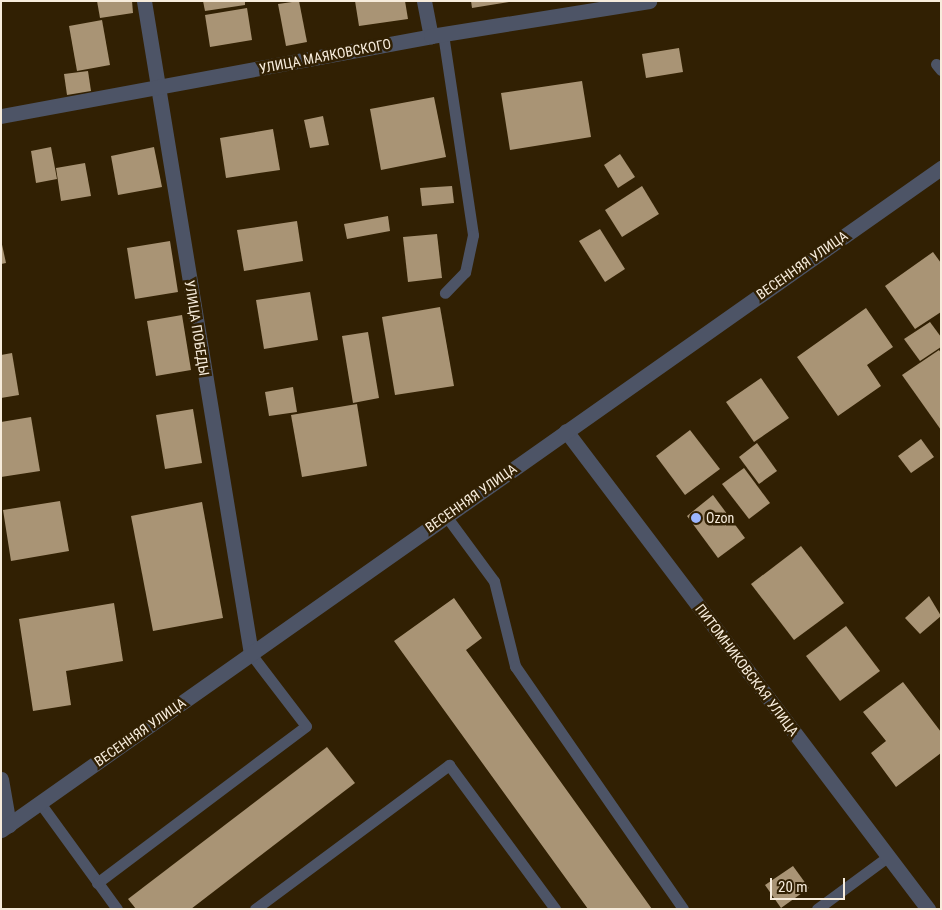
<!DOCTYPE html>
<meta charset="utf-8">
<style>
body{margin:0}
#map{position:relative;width:942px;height:910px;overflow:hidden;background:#312003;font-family:"Roboto Condensed",sans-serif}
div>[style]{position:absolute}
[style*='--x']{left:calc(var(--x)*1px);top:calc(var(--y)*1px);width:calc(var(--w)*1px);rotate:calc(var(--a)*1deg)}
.building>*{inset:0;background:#a99475}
.service>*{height:11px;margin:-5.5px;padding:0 5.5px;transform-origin:5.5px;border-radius:5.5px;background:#4d5466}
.minor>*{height:15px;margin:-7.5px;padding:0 7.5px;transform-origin:7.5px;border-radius:7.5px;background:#4d5466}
.tertiary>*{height:15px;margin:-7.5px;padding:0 7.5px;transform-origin:7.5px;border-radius:7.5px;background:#4d5466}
.dots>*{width:14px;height:14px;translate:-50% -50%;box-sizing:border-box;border:2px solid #312003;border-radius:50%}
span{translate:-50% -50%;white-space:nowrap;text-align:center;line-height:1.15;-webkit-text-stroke:5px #312003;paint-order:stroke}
.street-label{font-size:14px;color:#f7ecdc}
.poi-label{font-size:14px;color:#f7ecdc}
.left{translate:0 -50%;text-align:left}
.frame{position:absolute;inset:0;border:2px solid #f7ecdc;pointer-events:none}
.scale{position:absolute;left:770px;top:878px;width:75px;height:22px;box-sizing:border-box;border:2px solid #f7ecdc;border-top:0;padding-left:6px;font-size:15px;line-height:18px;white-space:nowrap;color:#f7ecdc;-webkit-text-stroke:4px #312003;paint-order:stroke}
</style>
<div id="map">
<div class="building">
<i style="clip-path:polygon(97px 1px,132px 1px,133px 13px,100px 18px)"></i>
<i style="clip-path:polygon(203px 1px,245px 1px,245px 5px,205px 11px)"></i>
<i style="clip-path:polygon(299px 1px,307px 42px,286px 46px,278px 4px)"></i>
<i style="clip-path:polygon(355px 1px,405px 1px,408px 19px,359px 26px)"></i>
<i style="clip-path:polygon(471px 1px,509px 1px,509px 2px,472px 8px)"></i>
<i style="clip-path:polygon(247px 8px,252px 40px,210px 47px,205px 15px)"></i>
<i style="clip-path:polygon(102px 20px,110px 65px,77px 71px,69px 26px)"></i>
<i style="clip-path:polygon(679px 48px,683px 72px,646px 78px,642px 54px)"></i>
<i style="clip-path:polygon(88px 71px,91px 91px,67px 95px,64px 74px)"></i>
<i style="clip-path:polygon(582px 81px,591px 137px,510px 150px,501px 93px)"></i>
<i style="clip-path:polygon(434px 97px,446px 157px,381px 170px,370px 109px)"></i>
<i style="clip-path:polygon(323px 116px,329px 145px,310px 148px,304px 120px)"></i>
<i style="clip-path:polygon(273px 129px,280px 170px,226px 178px,220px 138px)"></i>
<i style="clip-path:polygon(51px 147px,57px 179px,36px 183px,31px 151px)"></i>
<i style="clip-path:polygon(154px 147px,162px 187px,118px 195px,111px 156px)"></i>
<i style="clip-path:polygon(620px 154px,635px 177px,618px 188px,604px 165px)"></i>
<i style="clip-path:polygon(85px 163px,91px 196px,61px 201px,56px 168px)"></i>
<i style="clip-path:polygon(452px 186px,454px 203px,422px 206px,420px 188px)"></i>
<i style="clip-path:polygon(642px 186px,659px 214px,622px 237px,605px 210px)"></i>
<i style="clip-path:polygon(388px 216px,390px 231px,347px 239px,344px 224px)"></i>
<i style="clip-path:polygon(297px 221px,303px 261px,244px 271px,237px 230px)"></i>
<i style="clip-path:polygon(600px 229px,625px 269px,605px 282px,579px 241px)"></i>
<i style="clip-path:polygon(437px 234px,442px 278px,408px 282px,403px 237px)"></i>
<i style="clip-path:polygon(1px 240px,6px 263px,1px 264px)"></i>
<i style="clip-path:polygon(170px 241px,178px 292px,135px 299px,127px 248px)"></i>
<i style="clip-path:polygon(933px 252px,941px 263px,941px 312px,915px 329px,885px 286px)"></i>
<i style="clip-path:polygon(310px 292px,318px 340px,264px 349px,256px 300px)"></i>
<i style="clip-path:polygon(440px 307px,454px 386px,395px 395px,382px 317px)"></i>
<i style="clip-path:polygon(866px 308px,893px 347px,867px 365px,881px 386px,838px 416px,797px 357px)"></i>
<i style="clip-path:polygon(182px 315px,191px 370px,156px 376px,147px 321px)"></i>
<i style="clip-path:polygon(930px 322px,941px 337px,941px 347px,920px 361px,904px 339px)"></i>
<i style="clip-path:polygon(368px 332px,379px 398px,353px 403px,342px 336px)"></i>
<i style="clip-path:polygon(939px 350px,941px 353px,941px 430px,902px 375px)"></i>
<i style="clip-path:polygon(12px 353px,19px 395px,1px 398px,1px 355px)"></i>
<i style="clip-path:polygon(761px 378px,789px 418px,754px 442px,726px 402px)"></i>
<i style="clip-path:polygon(293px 387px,297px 412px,269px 416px,265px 392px)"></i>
<i style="clip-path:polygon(357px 404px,367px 466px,302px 477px,291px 415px)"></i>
<i style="clip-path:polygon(193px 409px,202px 463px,165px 469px,156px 415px)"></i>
<i style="clip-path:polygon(31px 417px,40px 471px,1px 477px,1px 422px)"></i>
<i style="clip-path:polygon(690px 430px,720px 469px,685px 495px,656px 456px)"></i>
<i style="clip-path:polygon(921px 439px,934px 457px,911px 473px,898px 456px)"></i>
<i style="clip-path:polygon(757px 443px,777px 471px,759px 484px,739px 457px)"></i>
<i style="clip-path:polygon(744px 468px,770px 503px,749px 519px,722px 484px)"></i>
<i style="clip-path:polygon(713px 495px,745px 538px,718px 558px,687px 516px)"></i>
<i style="clip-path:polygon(60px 501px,69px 551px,11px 561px,3px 510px)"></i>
<i style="clip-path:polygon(202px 502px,223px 618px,153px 631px,131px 516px)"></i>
<i style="clip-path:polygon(801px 546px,844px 603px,794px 640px,751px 584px)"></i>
<i style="clip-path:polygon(929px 596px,941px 616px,920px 634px,905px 618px)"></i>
<i style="clip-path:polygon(454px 598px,482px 638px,466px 650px,652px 909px,588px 909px,394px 641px)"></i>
<i style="clip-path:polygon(114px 603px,123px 661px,66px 671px,71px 705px,33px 711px,19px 619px)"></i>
<i style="clip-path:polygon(846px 626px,880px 671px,840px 701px,806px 656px)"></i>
<i style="clip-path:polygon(903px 682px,941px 732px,941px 753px,896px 787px,871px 753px,886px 741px,863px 712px)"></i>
<i style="clip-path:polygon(327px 747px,355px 783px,191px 909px,136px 909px,128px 899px)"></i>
<i style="clip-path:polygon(793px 866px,809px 888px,781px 908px,765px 885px)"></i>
</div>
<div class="service">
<i style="--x:443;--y:34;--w:203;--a:81.5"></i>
<i style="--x:473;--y:235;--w:38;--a:102"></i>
<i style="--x:465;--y:272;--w:29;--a:134"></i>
<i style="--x:936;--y:64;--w:8;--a:50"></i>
<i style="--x:446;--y:516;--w:81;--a:53.6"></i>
<i style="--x:494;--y:581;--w:88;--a:76.1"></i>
<i style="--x:515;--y:666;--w:295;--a:55.3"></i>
<i style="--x:40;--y:803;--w:131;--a:54"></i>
<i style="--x:97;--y:883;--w:261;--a:-36.9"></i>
<i style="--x:306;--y:726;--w:91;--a:-127.4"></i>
<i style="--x:255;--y:909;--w:242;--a:-36.6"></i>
<i style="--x:449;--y:765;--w:179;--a:53.6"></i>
<i style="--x:817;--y:909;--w:89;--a:-36.4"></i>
</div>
<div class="minor">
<i style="--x:144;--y:1;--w:662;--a:80.69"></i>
<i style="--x:424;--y:1;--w:36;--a:79"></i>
<i style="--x:1;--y:116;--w:437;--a:-10.5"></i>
<i style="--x:431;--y:36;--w:221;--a:-9.1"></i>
<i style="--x:566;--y:431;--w:600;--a:52.86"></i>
<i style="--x:1;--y:779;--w:47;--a:80.1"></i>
</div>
<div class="tertiary">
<i style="--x:1;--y:830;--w:1150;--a:-35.16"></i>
</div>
<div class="dots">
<i style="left:696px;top:518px;background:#9bb5fd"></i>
</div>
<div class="street-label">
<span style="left:325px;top:56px;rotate:-11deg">УЛИЦА МАЯКОВСКОГО</span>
<span style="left:802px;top:265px;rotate:-35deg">ВЕСЕННЯЯ УЛИЦА</span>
<span style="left:197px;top:328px;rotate:81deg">УЛИЦА ПОБЕДЫ</span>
<span style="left:471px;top:498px;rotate:-35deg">ВЕСЕННЯЯ УЛИЦА</span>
<span style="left:747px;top:670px;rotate:53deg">ПИТОМНИКОВСКАЯ УЛИЦА</span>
<span style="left:140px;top:732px;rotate:-35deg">ВЕСЕННЯЯ УЛИЦА</span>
</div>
<div class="poi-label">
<span class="left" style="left:706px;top:518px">Ozon</span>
</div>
<div class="frame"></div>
<div class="scale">20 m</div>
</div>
